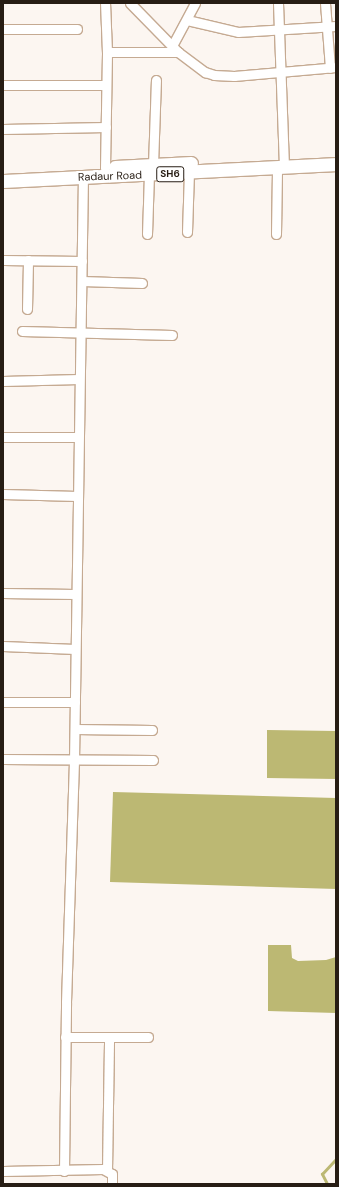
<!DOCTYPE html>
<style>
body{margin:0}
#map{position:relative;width:339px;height:1187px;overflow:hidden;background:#fcf6f1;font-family:"DM Sans",sans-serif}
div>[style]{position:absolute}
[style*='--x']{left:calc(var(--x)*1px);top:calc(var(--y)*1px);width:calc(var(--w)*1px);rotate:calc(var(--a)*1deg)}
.water>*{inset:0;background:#bcb873}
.stream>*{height:2.5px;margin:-1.25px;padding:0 1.25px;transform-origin:1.25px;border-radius:1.25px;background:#bcb873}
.roads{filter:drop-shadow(1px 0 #c5aa92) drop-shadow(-1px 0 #c5aa92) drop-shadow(0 1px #c5aa92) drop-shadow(0 -1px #c5aa92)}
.minor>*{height:9px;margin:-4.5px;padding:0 4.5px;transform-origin:4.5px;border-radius:4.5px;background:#fff}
.primary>*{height:13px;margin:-6.5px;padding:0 6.5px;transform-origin:6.5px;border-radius:6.5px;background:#fff}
span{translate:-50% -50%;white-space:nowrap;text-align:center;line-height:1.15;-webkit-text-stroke:4px #fff;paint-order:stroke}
.shield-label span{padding:1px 3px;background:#fff;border:1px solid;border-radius:3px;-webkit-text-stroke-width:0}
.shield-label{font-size:10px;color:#271d14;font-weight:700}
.street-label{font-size:11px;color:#271d14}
.frame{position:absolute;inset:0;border:4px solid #271d14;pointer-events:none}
</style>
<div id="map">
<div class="water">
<i style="clip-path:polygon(267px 730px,336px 731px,336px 779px,267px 778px)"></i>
<i style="clip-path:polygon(113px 792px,336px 798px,336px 889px,110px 882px)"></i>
<i style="clip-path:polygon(268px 945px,291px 945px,292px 958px,298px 961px,326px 960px,336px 957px,336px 1013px,268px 1011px)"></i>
</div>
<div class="stream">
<i style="--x:327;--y:1184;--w:11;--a:-117"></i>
<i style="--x:322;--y:1174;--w:21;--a:-47"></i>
</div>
<div class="roads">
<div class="minor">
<i style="--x:130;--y:3;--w:69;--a:45.6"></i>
<i style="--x:178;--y:52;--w:34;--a:37"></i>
<i style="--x:205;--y:72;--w:9;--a:18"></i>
<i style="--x:214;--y:75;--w:20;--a:3"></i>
<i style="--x:234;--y:76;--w:102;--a:-5"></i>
<i style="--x:278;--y:3;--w:164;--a:87.9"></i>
<i style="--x:325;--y:3;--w:65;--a:85.6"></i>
<i style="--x:187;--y:20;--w:52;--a:13.2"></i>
<i style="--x:238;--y:32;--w:98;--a:-3.5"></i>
<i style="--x:3;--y:29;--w:74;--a:0"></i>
<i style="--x:172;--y:46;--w:49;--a:-61.9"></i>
<i style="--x:107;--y:52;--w:71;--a:0"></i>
<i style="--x:3;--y:85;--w:103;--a:0"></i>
<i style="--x:3;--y:129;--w:103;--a:-1.1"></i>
<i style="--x:153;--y:165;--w:85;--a:-88"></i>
<i style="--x:105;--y:168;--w:116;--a:-89"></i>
<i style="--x:107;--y:52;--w:49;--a:-92.3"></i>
<i style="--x:187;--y:232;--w:60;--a:-88.1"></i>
<i style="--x:147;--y:234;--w:59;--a:-88.1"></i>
<i style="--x:276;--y:234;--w:66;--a:-89.1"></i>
<i style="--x:3;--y:260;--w:79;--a:0.7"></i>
<i style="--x:82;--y:281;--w:60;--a:1.9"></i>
<i style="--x:27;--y:309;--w:49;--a:-88.8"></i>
<i style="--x:22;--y:331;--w:150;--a:1.5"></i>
<i style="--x:3;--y:381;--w:76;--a:-1.5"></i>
<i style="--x:3;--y:437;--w:74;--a:0"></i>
<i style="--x:3;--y:494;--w:74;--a:1.5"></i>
<i style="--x:3;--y:593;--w:72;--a:0.8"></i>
<i style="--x:3;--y:646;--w:72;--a:2.4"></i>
<i style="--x:3;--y:702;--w:72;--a:0"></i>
<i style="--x:75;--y:729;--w:77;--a:0.7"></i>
<i style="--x:3;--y:759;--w:150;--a:0.4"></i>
<i style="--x:65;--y:1037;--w:83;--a:0"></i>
<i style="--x:107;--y:1170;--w:133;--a:-89.1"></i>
<i style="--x:3;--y:1171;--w:100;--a:-1.1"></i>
<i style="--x:103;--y:1169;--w:10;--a:29"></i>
<i style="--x:112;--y:1174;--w:10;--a:90"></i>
<i style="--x:64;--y:1171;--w:169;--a:-89.3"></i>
<i style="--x:66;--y:1002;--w:241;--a:-88.1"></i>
<i style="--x:74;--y:761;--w:584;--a:-89.12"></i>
</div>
<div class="primary">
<i style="--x:115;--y:167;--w:76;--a:-3"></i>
<i style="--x:3;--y:181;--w:333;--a:-2.9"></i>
</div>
</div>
<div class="shield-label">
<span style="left:170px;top:174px">SH6</span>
</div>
<div class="street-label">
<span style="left:110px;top:176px;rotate:-2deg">Radaur Road</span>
</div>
<div class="frame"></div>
</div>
